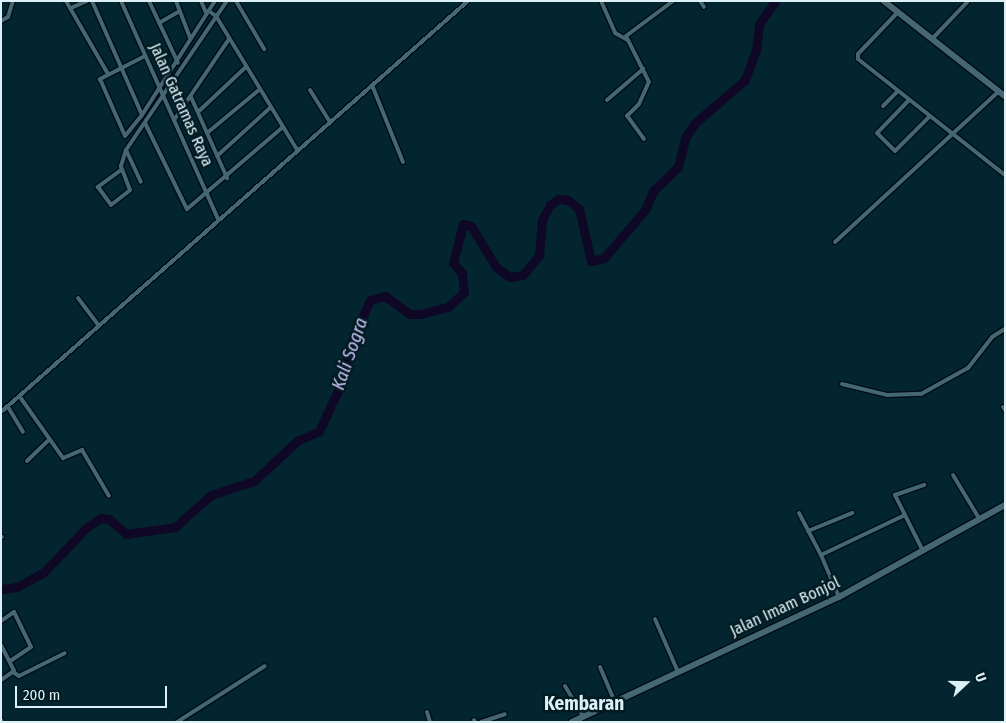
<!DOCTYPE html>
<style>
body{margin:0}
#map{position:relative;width:1006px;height:723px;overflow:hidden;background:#02252f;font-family:"Fira Sans Condensed",sans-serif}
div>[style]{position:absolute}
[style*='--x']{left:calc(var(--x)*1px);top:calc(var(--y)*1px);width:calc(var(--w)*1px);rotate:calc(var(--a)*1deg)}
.river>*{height:9px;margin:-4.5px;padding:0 4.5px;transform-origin:4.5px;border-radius:4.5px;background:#0f0726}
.roads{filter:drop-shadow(1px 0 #000d15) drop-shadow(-1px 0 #000d15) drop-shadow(0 1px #000d15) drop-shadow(0 -1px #000d15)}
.street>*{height:4px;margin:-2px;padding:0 2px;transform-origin:2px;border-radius:2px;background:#456773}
.secondary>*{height:5.5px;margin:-2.75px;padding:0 2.75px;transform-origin:2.75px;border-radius:2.75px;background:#456773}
span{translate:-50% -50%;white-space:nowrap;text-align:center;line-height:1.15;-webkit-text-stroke:5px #021b23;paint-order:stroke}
.street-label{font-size:16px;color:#ddf0f7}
.water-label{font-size:18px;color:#c9c2f6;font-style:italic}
.quarter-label{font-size:19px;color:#ddf0f7;font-weight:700}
.frame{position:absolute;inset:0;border:2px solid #ddf0f7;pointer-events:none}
.north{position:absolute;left:941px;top:658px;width:50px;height:50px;-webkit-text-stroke:4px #021b23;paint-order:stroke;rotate:69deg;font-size:14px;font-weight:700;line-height:20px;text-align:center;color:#ddf0f7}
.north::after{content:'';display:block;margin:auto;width:18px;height:22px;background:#ddf0f7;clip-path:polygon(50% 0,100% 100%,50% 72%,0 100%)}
.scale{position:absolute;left:15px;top:686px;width:152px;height:22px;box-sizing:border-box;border:2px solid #ddf0f7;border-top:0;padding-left:6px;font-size:15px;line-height:18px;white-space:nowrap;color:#ddf0f7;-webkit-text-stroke:4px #021b23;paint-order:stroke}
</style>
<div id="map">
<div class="river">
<i style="--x:1;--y:589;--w:16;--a:-7"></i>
<i style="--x:17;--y:587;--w:31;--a:-29"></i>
<i style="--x:44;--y:572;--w:62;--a:-46.3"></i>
<i style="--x:87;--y:527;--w:17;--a:-33"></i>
<i style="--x:101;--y:518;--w:8;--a:7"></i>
<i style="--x:109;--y:519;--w:23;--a:41"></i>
<i style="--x:126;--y:534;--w:49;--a:-8.1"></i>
<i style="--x:175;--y:527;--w:48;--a:-41.6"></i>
<i style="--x:211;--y:495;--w:45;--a:-18"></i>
<i style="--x:254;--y:481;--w:59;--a:-42.9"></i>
<i style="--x:297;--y:441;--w:24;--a:-24"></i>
<i style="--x:319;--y:431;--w:56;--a:-64.8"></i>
<i style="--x:343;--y:380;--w:36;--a:-79"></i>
<i style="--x:350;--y:345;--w:49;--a:-66"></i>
<i style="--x:370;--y:300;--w:16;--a:-15"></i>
<i style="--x:385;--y:296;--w:31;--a:36"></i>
<i style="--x:410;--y:314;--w:10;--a:0"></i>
<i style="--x:420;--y:314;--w:29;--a:-14"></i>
<i style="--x:448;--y:307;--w:22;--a:-43"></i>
<i style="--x:464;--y:292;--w:19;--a:-96"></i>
<i style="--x:462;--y:273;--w:13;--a:-132"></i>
<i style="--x:453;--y:263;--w:40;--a:-75.6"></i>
<i style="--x:463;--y:224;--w:8;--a:14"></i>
<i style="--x:471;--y:226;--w:48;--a:58.6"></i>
<i style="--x:496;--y:267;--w:17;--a:36"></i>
<i style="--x:510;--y:277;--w:13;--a:-9"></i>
<i style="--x:523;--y:275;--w:26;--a:-51"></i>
<i style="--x:539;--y:255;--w:35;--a:-85"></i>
<i style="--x:542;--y:220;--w:17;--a:-62"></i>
<i style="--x:550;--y:205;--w:10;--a:-37"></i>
<i style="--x:558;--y:199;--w:10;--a:6"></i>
<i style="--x:568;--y:200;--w:14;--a:39"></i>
<i style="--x:579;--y:209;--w:53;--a:77"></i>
<i style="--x:591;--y:261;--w:13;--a:-13"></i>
<i style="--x:604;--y:258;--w:63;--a:-49.5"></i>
<i style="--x:645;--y:210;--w:21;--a:-67"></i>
<i style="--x:653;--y:191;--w:35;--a:-44"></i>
<i style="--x:678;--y:167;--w:30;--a:-76"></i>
<i style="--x:685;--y:138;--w:18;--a:-56"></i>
<i style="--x:695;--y:123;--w:66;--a:-40.7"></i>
<i style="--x:745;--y:80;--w:32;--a:-70"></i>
<i style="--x:756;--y:50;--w:26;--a:-83"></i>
<i style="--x:759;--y:24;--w:28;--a:-55"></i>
</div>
<div class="roads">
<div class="street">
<i style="--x:66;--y:1;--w:84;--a:60.1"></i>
<i style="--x:92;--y:1;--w:124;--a:66.3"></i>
<i style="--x:121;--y:1;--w:239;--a:66"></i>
<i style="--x:149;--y:1;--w:68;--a:64.9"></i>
<i style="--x:176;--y:1;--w:40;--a:69"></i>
<i style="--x:201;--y:1;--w:13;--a:67"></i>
<i style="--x:236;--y:1;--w:56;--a:59.7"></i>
<i style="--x:601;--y:1;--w:35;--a:66"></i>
<i style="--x:615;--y:33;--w:13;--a:29"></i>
<i style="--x:700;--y:1;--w:7;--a:56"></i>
<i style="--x:71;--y:8;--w:17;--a:-24"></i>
<i style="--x:209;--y:11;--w:9;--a:36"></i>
<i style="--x:216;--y:16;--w:157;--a:58.8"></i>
<i style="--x:898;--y:12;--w:58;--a:133.6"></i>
<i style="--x:858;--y:54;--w:5;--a:90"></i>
<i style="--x:858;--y:59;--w:187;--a:38.3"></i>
<i style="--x:1;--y:21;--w:8;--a:-30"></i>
<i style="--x:8;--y:17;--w:17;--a:-73"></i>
<i style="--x:159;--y:23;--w:24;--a:-30"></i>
<i style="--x:932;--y:39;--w:52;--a:-46.5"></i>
<i style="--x:145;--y:56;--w:51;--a:152.9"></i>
<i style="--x:100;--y:79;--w:62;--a:66.3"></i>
<i style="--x:125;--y:136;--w:27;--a:-51"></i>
<i style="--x:142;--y:115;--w:135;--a:-57.4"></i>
<i style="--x:372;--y:85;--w:83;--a:68.1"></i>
<i style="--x:310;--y:90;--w:38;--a:58"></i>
<i style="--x:191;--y:97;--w:89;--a:66"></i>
<i style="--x:607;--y:100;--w:48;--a:-40.7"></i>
<i style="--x:909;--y:100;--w:46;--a:134.1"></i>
<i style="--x:877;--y:133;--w:25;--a:45"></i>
<i style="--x:895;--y:151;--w:49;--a:-45"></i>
<i style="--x:883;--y:106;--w:21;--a:-45"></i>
<i style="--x:198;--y:112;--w:66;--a:-43.2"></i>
<i style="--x:174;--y:120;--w:98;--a:-55.8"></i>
<i style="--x:145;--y:123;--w:96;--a:64"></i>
<i style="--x:187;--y:209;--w:125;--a:-40.5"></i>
<i style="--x:207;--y:133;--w:67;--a:-39.6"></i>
<i style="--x:644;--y:139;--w:29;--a:-126"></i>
<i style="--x:627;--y:116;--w:17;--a:-45"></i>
<i style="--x:639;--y:104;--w:24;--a:-66"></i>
<i style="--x:649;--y:82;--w:51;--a:-116.6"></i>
<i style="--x:626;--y:36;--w:59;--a:-36.7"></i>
<i style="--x:126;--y:150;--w:35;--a:65"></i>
<i style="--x:217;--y:156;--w:72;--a:-42.2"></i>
<i style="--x:121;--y:170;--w:29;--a:144"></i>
<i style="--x:98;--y:187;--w:22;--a:54"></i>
<i style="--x:111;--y:205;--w:24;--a:-38"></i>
<i style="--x:130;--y:190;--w:26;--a:-111"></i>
<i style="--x:121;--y:166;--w:17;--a:-73"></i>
<i style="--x:126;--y:150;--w:180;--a:-55.9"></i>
<i style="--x:835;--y:242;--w:223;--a:-42.6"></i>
<i style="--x:78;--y:298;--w:35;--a:53"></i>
<i style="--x:842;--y:384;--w:46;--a:13.7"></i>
<i style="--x:887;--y:395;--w:34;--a:-2"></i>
<i style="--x:921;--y:394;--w:54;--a:-29"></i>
<i style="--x:968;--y:368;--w:39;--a:-52"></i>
<i style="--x:992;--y:337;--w:15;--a:-32"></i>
<i style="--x:20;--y:397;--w:75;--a:54.8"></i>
<i style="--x:63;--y:458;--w:21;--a:-23"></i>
<i style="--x:82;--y:450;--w:53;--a:59.6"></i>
<i style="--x:8;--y:407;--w:29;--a:59"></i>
<i style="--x:1003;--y:407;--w:4;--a:56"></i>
<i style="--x:1;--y:412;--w:622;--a:-41.35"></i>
<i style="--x:27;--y:461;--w:30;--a:-44"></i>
<i style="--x:953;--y:475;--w:52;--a:59"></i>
<i style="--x:799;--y:513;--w:47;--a:62.4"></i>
<i style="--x:808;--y:531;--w:48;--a:-22.2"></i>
<i style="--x:1;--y:537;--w:1;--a:0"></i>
<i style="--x:923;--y:551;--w:63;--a:-116.6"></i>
<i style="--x:895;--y:495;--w:31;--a:-19"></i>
<i style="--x:839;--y:597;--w:46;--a:-113.2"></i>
<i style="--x:821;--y:555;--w:93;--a:-25.5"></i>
<i style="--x:655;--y:619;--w:58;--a:66.5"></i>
<i style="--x:1;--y:621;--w:16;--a:-35"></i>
<i style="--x:14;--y:612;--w:39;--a:64"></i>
<i style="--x:31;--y:647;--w:25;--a:146"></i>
<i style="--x:1;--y:645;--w:29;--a:63"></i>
<i style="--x:14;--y:671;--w:16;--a:145"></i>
<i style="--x:600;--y:667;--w:38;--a:67"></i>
<i style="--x:13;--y:672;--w:7;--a:34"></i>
<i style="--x:19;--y:676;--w:51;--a:-26.6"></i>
<i style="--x:565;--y:686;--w:35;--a:59"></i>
<i style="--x:427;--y:712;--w:10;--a:73"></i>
<i style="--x:1;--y:720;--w:2;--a:63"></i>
<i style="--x:474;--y:720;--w:2;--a:63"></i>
<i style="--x:177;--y:722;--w:104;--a:-32.5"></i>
<i style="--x:481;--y:722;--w:25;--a:-18"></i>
</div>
<div class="secondary">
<i style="--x:884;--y:1;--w:154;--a:38.1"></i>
<i style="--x:572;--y:722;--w:295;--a:-25.1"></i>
<i style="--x:839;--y:597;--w:190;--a:-29"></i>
</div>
</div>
<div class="street-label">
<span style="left:181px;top:105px;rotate:66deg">Jalan Gatramas Raya</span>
<span style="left:785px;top:607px;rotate:-25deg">Jalan Imam Bonjol</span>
</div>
<div class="water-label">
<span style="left:350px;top:354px;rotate:-71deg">Kali Sogra</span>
</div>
<div class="quarter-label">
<span style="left:584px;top:704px">Kembaran</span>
</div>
<div class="frame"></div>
<div class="north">U</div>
<div class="scale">200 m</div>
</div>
